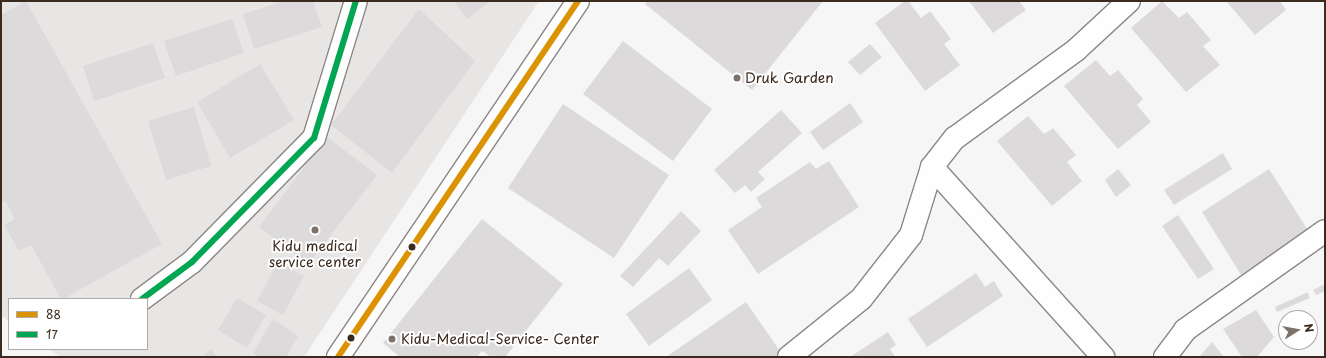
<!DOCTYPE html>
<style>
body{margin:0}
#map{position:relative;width:1326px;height:358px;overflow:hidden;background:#f7f6f6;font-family:"Playpen Sans",sans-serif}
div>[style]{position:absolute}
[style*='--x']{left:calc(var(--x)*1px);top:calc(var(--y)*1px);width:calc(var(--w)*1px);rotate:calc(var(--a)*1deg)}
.built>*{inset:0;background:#e8e6e5}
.building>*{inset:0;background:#dcdada}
.roads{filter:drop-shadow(1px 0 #8b8784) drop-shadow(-1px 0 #8b8784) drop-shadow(0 1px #8b8784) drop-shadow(0 -1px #8b8784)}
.minor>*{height:22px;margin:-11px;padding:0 11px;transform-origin:11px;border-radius:11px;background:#fefefe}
.secondary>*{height:22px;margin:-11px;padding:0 11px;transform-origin:11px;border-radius:11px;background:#fefefe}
.bus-1>*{height:6px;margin:-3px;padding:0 3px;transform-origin:3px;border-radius:3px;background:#db9304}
.bus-2>*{height:6px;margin:-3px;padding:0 3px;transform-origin:3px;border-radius:3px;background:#00a651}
.dots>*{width:11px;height:11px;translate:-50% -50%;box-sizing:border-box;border:2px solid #fff;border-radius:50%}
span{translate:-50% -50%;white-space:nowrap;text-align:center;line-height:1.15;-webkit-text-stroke:4px #fff;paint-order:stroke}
.poi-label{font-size:14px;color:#3b2a1e}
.left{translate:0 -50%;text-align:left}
.frame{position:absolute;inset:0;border:2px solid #3b2a1e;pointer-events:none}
.legend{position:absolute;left:8px;top:298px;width:140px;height:52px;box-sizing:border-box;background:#fff;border:1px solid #b1aaa5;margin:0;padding:5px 7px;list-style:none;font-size:12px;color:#3b2a1e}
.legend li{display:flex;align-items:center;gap:8px;height:20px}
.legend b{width:20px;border:1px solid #b1aaa5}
.north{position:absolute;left:1278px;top:310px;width:40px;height:40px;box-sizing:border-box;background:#fff;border:1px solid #b1aaa5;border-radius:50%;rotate:79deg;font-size:11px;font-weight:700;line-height:16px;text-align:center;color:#3b2a1e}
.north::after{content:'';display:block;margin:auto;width:14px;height:18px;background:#7d716a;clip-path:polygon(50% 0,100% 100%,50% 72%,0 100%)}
</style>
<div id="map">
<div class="built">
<i style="clip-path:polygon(1px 1px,539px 1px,304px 357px,61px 357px,49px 349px,147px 349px,147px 299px,9px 299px,9px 321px,1px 316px)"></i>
</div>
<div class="building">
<i style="clip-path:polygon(26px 1px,162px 244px,63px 299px,61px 299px,31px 245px,19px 251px,4px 225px,15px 219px,5px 201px,1px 203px,1px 15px)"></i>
<i style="clip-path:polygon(283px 1px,313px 1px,322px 27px,254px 49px,243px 14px)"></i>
<i style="clip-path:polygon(454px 1px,491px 1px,467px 19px)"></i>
<i style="clip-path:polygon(647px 1px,823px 1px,752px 90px,645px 4px)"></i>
<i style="clip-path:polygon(905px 1px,908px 1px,921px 18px,930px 11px,951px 39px,944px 44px,960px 65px,925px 91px,875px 23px)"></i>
<i style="clip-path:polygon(969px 1px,1019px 1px,1026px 10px,993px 33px)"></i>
<i style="clip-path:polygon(1162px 1px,1179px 18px,1187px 12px,1211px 40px,1203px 46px,1220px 65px,1186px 92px,1131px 28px)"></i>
<i style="clip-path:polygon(1226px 1px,1280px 1px,1286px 10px,1255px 35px)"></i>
<i style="clip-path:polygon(419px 9px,475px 61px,392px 173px,331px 125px)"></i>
<i style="clip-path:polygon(232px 19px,244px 53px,176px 76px,164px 41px)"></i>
<i style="clip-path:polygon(623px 41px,712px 109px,673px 161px,583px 94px)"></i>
<i style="clip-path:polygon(153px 43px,165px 78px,94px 101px,83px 66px)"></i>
<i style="clip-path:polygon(870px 44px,882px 57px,860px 75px,848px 62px)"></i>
<i style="clip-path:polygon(1096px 60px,1110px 76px,1118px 70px,1143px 99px,1137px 105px,1151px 122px,1118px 149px,1064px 86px)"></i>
<i style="clip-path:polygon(260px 64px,294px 120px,230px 158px,197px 102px)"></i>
<i style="clip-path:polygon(850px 103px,863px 122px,823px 150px,810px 132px)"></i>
<i style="clip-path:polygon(563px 104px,669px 175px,614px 258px,508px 188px)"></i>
<i style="clip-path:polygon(194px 107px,211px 166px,166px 180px,148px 121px)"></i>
<i style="clip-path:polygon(781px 110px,802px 133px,758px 172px,765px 179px,751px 192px,745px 185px,735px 193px,714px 170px)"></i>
<i style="clip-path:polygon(1028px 116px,1044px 134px,1053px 128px,1076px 155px,1067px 162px,1082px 181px,1052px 206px,997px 141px)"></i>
<i style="clip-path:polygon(327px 137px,377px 175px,308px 265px,259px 227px)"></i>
<i style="clip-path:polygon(1223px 153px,1232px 169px,1174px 205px,1164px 190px)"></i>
<i style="clip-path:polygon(829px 161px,859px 207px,758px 274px,728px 230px,762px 207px,756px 198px,810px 162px,816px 169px)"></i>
<i style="clip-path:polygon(1118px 169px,1131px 185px,1116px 197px,1105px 180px)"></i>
<i style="clip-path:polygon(1269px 169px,1311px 235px,1243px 278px,1202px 212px)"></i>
<i style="clip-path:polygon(681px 211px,701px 231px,668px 266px,659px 258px,633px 287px,620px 276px)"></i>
<i style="clip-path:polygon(1178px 215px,1214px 269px,1198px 279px,1162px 226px)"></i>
<i style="clip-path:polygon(482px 219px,563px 284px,505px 357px,491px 357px,482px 351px,477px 357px,400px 357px,383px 343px)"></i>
<i style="clip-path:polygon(278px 262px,304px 276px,283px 315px,257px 301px)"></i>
<i style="clip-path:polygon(689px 268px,712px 300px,649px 346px,626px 314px)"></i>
<i style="clip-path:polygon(976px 273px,985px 287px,994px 281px,1003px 296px,927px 347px,908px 319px)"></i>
<i style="clip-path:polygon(1325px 284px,1325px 291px,1316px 295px,1313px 290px)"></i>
<i style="clip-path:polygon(1308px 292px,1310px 298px,1277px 312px,1275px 307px)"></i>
<i style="clip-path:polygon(237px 298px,266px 315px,247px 348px,218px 330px)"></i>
<i style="clip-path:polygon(746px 302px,782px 354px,778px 357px,666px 357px)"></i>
<i style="clip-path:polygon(1256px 310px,1274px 337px,1257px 357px,1242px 357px,1223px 329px)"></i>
<i style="clip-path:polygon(273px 319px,298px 336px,286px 357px,258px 357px,253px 353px)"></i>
<i style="clip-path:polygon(888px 332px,896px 345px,890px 349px,895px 357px,850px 357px)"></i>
<i style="clip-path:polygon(1212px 342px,1224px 357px,1199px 357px)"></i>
<i style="clip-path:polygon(211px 349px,217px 357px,202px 357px)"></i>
</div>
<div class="roads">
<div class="minor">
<i style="--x:932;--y:167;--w:256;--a:48"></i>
<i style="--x:142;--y:299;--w:62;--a:-36.5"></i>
<i style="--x:192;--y:262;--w:174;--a:-45.5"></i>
<i style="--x:314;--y:138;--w:143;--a:-73"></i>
<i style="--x:789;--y:357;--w:92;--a:-38.9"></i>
<i style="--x:861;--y:299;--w:81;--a:-52"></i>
<i style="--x:911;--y:235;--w:71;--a:-72.8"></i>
<i style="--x:932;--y:167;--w:37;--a:-52"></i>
<i style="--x:955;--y:138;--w:150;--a:-36"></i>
<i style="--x:1076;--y:50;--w:72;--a:-42.8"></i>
<i style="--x:1165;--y:357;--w:34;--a:-53"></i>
<i style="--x:1185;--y:330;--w:171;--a:-35.3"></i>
</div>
<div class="secondary">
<i style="--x:338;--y:357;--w:429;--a:-56"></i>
</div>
</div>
<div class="bus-1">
<i style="--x:338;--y:357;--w:429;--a:-56"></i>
</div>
<div class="bus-2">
<i style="--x:142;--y:299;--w:62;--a:-36.5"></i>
<i style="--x:192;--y:262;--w:174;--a:-45.5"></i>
<i style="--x:314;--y:138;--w:143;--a:-73"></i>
</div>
<div class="dots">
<i style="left:737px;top:78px;background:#7d716a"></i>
<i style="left:315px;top:230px;background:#7d716a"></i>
<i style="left:412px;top:247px;background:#3b2a1e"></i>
<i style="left:351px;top:338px;background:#3b2a1e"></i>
<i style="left:392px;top:339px;background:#7d716a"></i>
</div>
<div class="poi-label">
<span class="left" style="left:745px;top:78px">Druk Garden</span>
<span style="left:315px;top:254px">Kidu medical<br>service center</span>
<span class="left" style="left:401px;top:339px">Kidu-Medical-Service- Center</span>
</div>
<div class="frame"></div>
<ul class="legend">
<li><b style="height:5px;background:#db9304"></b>88</li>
<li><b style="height:5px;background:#00a651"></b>17</li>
</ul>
<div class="north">N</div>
</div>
